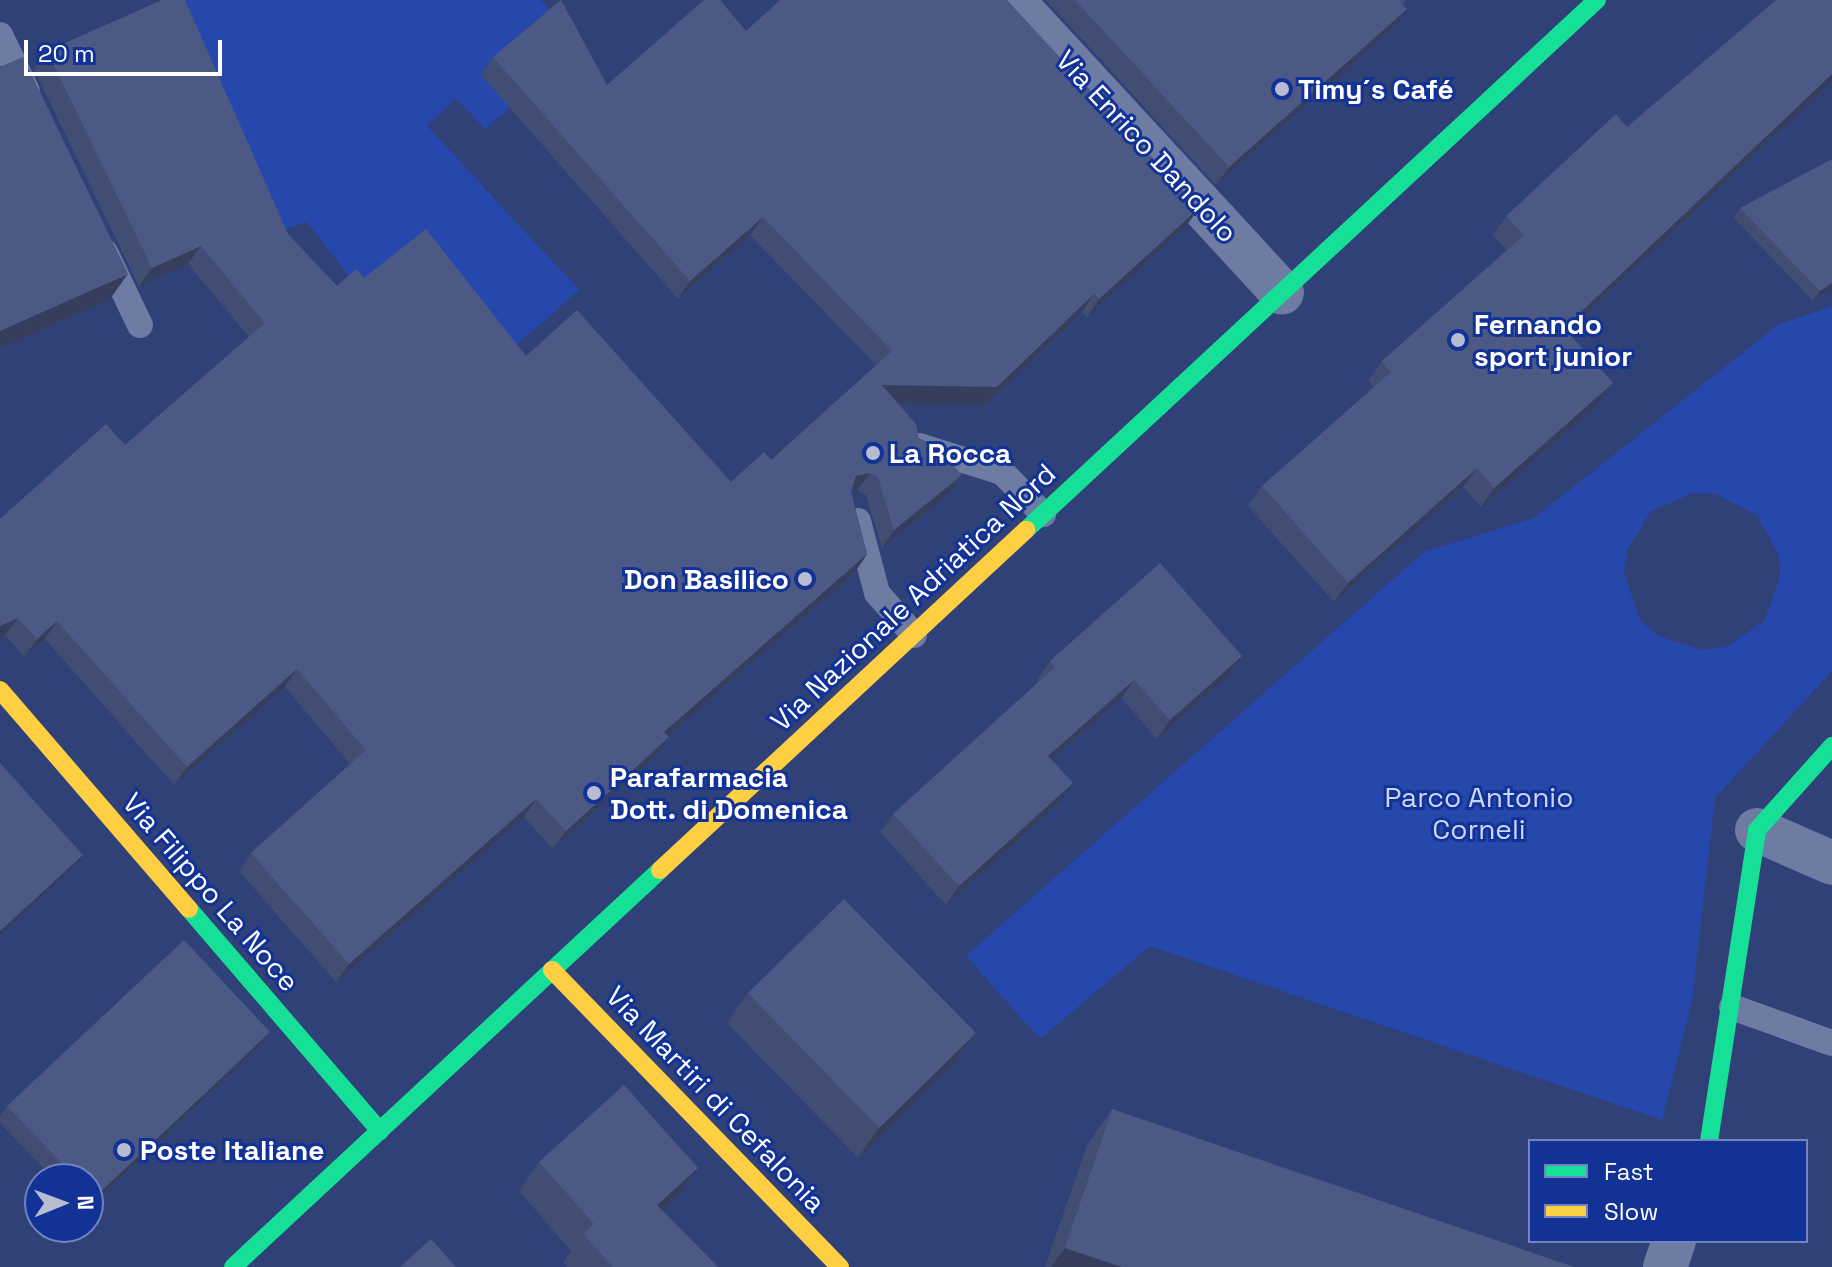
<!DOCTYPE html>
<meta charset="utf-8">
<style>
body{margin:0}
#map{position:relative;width:1832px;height:1267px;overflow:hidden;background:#304178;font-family:"Space Grotesk",sans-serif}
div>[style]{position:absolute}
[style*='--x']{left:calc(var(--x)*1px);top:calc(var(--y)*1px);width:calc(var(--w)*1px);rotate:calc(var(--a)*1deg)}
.green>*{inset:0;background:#2648ad}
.lane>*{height:26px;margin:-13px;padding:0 13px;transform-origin:13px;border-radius:13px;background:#6e7ba3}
.street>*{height:44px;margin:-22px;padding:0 22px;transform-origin:22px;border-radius:22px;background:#6e7ba3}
.fast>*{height:18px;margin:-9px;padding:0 9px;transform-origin:9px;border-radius:9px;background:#16e098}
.slow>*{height:18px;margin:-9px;padding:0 9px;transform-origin:9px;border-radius:9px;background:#ffcf43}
.wall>*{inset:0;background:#414d72}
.shaded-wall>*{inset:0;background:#353e5d}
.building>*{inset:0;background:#4c5985}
.dots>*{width:22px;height:22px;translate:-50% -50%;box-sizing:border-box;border:4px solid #123296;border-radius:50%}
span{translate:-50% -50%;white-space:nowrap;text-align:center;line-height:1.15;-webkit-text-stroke:6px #123296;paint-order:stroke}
.poi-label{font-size:28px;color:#fff;font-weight:700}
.left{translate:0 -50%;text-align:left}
.right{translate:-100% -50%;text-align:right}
.street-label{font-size:28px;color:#fff}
.park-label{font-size:28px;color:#cad7fd}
.legend{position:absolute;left:1528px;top:1139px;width:280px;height:104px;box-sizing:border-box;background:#123296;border:2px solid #7184c0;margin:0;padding:10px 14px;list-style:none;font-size:24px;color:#fff}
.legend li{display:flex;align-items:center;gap:16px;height:40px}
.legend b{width:40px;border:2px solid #7184c0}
.north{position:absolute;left:24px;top:1163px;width:80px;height:80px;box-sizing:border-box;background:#123296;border:2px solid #7184c0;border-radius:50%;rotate:89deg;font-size:22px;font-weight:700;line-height:32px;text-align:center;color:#fff}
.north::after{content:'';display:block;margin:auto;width:28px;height:36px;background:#b7bcd0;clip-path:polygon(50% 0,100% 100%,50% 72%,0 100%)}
.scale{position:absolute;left:24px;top:40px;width:198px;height:36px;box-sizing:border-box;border:4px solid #fff;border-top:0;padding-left:10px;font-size:24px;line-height:28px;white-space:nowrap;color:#fff;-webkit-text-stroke:6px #123296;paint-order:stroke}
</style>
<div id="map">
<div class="green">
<i style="clip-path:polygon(175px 0,541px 0,579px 47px,485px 129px,456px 98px,427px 126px,579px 290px,449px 404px,307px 222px,276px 231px)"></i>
<i style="clip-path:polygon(evenodd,1832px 306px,1832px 671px,1715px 798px,1692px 1000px,1662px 1120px,1150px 946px,1040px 1039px,966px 956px,1424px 552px,1534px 518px,1778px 325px,1832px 306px,1693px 493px,1716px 494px,1757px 515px,1779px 555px,1780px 578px,1764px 621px,1726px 647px,1702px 650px,1658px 636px,1640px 620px,1624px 574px,1627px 550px,1651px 511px,1693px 493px)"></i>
</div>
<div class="lane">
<i style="--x:0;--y:35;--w:62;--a:64.3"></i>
<i style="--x:105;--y:252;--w:81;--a:64.4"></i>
<i style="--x:919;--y:446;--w:87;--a:17.4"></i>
<i style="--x:1002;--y:472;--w:59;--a:45.7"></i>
<i style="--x:858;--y:521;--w:74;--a:75.2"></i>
<i style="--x:877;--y:593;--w:56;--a:48.6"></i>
<i style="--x:1732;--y:1007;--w:106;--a:19.8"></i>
</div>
<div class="street">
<i style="--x:1012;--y:0;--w:398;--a:47.3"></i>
<i style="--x:1757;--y:830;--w:82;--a:23.7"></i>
<i style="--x:1665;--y:1267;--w:28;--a:-71"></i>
</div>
<div class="fast">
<i style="--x:1026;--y:530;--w:779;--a:-42.87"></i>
<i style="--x:189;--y:909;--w:293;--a:49.3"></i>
<i style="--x:1709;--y:1141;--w:315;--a:-81.2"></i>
<i style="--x:1757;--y:830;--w:113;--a:-48.2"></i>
<i style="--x:233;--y:1267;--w:583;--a:-42.91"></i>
</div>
<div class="slow">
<i style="--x:0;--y:690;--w:289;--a:49.2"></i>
<i style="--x:660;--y:870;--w:500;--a:-42.9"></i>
<i style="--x:552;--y:970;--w:414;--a:45.9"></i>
</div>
<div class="wall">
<i style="clip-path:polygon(1046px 0,1407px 0,1402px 4px,1394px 27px,1216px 185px)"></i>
<i style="clip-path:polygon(1832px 0,1832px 81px,1567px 332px,1613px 383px,1599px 403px,1481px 507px,1463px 487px,1334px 602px,1248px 506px,1262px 486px,1374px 387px,1368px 381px,1382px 361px,1507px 251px,1493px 235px,1506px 216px,1627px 127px)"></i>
<i style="clip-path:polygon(746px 31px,1199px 208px,1186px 226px,1087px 317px,1082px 312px,985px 405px,898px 404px,919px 438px,962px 475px,950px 493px,882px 548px,866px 495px,857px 490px,851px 492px,867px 554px,855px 572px,668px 736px,656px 755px,553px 849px,524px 817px,336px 982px,239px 871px,251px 853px,350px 764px,285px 687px,174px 785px,45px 639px,24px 657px,5px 635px,125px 445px,249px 337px,188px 264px,139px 286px,34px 69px,47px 51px,288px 234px,337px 286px,364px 278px,526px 356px,731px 482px,771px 460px,876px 365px,750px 235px,678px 299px,481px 75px,493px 57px,607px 85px)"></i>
<i style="clip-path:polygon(1740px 208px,1832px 289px,1813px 301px,1734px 218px)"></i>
<i style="clip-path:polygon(1050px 661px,1229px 675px,1157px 739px,1121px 698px,1052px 760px,1060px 802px,946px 905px,880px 832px,893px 814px,1039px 682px,1037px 680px)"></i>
<i style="clip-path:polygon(748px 993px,976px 1033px,954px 1063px,858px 1158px,727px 1023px)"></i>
<i style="clip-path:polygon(270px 1032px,260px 1046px,88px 1208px,88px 1179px,54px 1179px,0 1123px,0 1116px,7px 1106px)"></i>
<i style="clip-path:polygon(1112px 1109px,1574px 1267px,1045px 1267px,1087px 1145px)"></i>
<i style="clip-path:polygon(539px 1162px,678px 1196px,662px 1210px,718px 1267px,567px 1267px,563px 1263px,571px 1251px,519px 1191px)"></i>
</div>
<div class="shaded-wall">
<i style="clip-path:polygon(1407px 9px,1394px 27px,1216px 185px,1229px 167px)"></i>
<i style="clip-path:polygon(1832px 74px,1832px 81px,1550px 348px,1564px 328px)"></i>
<i style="clip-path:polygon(1199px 208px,1186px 226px,1087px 317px,1099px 299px)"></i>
<i style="clip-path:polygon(763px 217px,750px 235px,678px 299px,690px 281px)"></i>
<i style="clip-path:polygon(201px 246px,188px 264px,139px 286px,152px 268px)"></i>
<i style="clip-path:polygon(128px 274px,110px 299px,0 348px,0 331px)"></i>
<i style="clip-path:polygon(1832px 283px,1832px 289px,1813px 301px,1820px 291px)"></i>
<i style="clip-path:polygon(1094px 294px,1082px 312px,985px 405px,869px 403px,882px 385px)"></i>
<i style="clip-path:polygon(1613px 383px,1599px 403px,1481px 507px,1494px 488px)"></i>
<i style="clip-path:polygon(1477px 468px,1463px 487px,1334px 602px,1348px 583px)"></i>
<i style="clip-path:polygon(870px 473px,857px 490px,843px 494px,856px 476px)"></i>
<i style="clip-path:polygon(962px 475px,950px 493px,882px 548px,894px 530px)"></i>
<i style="clip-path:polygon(867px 554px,855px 572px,652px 750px,664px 732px)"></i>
<i style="clip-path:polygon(18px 618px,5px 635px,0 638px,0 626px)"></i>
<i style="clip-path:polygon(57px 621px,45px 639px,24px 657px,37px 639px)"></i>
<i style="clip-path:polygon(1242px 656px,1229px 675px,1157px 739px,1170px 720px)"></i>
<i style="clip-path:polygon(297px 669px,285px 687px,174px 785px,187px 767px)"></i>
<i style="clip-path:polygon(1134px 680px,1121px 698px,1036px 774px,1048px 756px)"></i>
<i style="clip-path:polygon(669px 737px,656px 755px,553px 849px,566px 831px)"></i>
<i style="clip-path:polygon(1073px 783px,1060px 802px,946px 905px,959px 886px)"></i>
<i style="clip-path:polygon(536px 799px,524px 817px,336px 982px,349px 964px)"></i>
<i style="clip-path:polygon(83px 855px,77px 864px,0 935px,0 931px)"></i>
<i style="clip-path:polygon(270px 1032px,260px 1046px,88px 1208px,95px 1197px)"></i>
<i style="clip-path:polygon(976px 1033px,954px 1063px,858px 1158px,879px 1128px)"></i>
<i style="clip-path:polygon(698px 1168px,678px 1196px,637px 1233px,657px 1205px)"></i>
<i style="clip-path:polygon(1065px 1248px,1122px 1267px,1051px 1267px)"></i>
</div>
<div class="building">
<i style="clip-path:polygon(162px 0,185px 0,288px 234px,337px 286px,356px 269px,364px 278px,426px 229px,526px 356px,577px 310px,731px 482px,764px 452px,771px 460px,892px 351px,763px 217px,690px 281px,493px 57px,561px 0,607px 85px,704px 0,720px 0,746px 31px,780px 0,1007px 0,1199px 208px,1099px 299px,1094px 294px,997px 387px,882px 385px,916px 424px,919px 438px,936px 446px,962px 475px,894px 530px,878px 477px,870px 473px,856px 476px,851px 492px,867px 554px,664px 732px,669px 737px,566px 831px,536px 799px,349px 964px,251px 853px,366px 750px,297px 669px,187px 767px,57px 621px,37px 639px,18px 618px,0 626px,0 519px,106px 424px,125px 445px,265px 323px,201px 246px,152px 268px,47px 51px)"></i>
<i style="clip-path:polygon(1075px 0,1401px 0,1400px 2px,1407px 9px,1229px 167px)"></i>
<i style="clip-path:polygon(1776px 0,1832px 0,1832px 74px,1564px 328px,1613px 383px,1494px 488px,1477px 468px,1348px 583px,1262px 486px,1391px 372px,1382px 361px,1524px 235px,1506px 216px,1616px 114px,1627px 127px)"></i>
<i style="clip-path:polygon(23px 57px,128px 274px,0 331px,0 67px)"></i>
<i style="clip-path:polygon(1832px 159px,1832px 283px,1820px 291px,1740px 208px)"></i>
<i style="clip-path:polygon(1160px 563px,1242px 656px,1170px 720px,1134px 680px,1048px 756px,1073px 783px,959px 886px,893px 814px,1055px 667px,1050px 661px)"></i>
<i style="clip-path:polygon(0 763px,83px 855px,0 931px)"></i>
<i style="clip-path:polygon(844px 899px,976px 1033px,879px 1128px,748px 993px)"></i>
<i style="clip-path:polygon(184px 940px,270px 1032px,95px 1197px,88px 1190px,88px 1179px,77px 1179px,7px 1106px)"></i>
<i style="clip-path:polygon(624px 1085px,698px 1168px,657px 1205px,718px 1267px,613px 1267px,583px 1234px,594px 1224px,539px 1162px)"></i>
<i style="clip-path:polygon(1112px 1109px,1574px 1267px,1122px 1267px,1065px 1248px)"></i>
<i style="clip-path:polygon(431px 1239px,456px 1267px,400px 1267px)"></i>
</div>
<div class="dots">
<i style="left:1282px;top:89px;background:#b7bcd0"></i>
<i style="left:1458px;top:340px;background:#b7bcd0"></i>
<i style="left:873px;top:453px;background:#b7bcd0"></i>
<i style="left:805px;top:579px;background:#b7bcd0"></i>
<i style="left:594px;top:793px;background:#b7bcd0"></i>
<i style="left:124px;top:1150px;background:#b7bcd0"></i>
</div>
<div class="poi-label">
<span class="left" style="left:1298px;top:89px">Timy´s Café</span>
<span class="left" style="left:1474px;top:340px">Fernando<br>sport junior</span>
<span class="left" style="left:889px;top:453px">La Rocca</span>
<span class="right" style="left:789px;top:579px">Don Basilico</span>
<span class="left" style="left:610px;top:793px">Parafarmacia<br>Dott. di Domenica</span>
<span class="left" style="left:140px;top:1150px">Poste Italiane</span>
</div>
<div class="street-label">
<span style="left:1147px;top:146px;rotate:47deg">Via Enrico Dandolo</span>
<span style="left:913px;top:597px;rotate:-43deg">Via Nazionale Adriatica Nord</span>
<span style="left:211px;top:892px;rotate:49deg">Via Filippo La Noce</span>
<span style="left:716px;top:1099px;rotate:46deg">Via Martiri di Cefalonia</span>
</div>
<div class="park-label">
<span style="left:1479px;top:813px">Parco Antonio<br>Corneli</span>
</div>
<ul class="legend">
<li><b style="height:10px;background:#16e098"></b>Fast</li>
<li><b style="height:10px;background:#ffcf43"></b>Slow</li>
</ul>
<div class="north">N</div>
<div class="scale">20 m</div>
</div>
